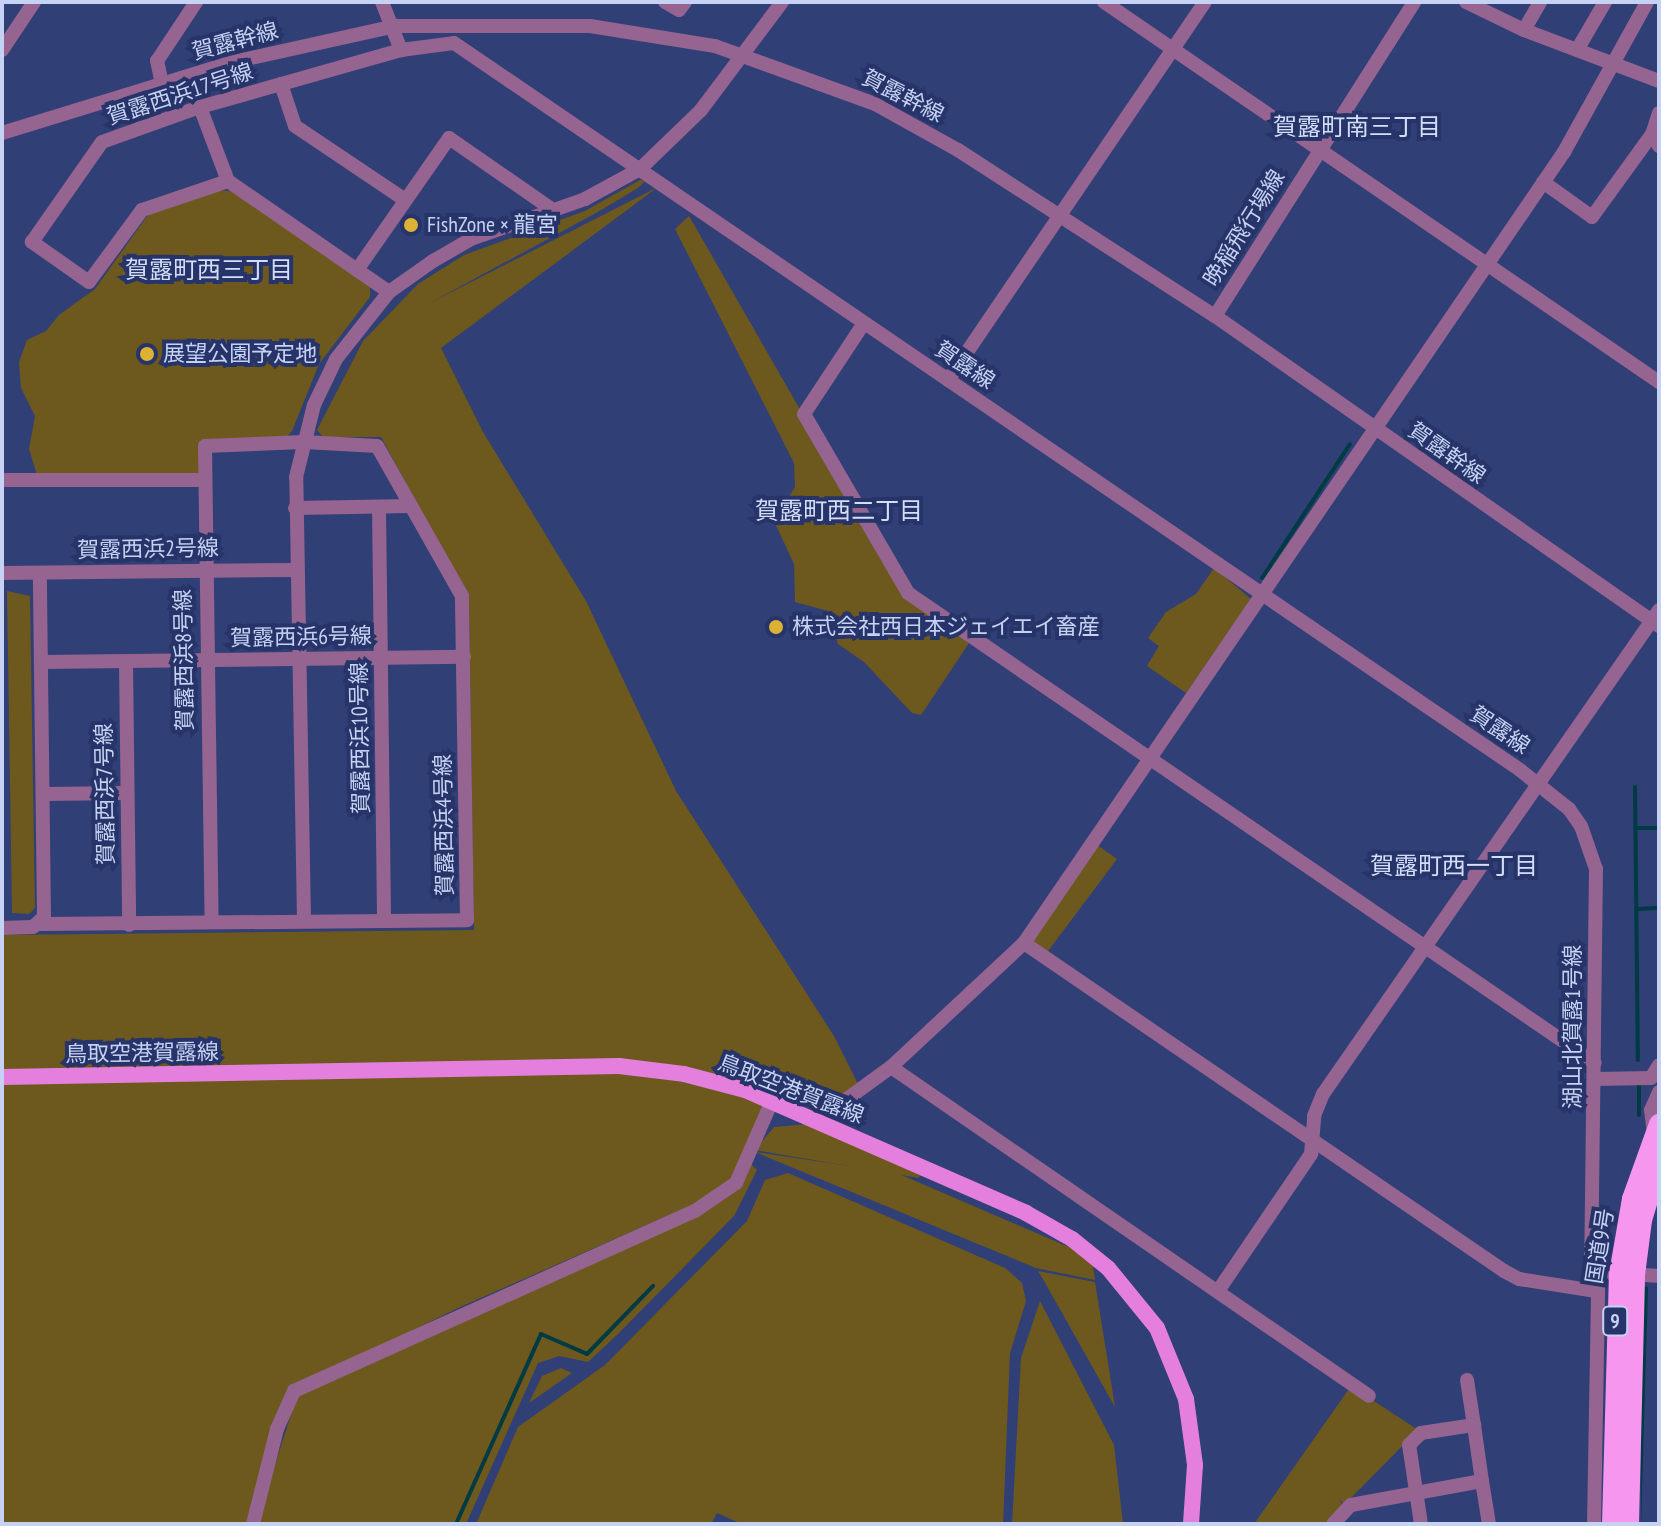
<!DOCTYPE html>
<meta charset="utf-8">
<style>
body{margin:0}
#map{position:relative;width:1661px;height:1526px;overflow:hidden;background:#303f75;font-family:"PT Sans Narrow","Noto Sans JP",sans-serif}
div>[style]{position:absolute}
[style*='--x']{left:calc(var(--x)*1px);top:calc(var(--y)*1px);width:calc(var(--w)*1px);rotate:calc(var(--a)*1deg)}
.green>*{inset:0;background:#6d591e}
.water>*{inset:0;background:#003a42}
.stream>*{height:4px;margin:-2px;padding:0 2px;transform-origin:2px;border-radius:2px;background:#003a42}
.minor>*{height:14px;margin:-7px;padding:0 7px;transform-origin:7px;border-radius:7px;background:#956491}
.major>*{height:16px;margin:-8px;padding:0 8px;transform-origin:8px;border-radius:8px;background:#e47fdd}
.highway>*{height:20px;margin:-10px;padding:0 10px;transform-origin:10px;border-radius:10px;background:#f696ef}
.dots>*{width:22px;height:22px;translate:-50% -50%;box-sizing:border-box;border:4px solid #263469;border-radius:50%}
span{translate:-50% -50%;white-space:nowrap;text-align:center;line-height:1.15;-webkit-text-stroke:8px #263469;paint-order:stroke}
.shield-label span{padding:2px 6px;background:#263469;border:2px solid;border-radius:6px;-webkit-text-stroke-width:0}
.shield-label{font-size:20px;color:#c6d2f3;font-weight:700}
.street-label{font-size:22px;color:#c6d2f3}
.poi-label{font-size:22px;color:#c6d2f3}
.left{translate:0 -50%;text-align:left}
.neighbourhood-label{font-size:24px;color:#d4def8}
.frame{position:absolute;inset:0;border:4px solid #c6d2f3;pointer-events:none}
</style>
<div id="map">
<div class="green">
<i style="clip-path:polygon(640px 180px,645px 181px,638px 188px,596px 213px,428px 304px,658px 187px,441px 348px,483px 432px,586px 601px,676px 791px,834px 1036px,859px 1086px,827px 1109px,772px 1087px,734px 1179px,710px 1197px,458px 1308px,292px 1389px,248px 1524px,2px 1524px,2px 935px,474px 930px,469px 599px,381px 437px,323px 437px,317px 430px,363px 341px,418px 284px,464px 255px,585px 211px)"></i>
<i style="clip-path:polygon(219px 190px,236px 192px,370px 285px,370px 297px,319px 364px,292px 431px,285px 439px,200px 440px,200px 472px,193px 477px,37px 475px,29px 449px,35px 416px,21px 388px,19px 362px,27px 340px,46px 331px,59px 315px,95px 289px,148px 215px)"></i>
<i style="clip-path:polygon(689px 216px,894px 573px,971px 640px,921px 715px,912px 713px,864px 662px,838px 644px,828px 611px,795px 602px,794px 564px,774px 521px,795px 487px,794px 463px,675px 229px)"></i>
<i style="clip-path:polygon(1214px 568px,1251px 599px,1186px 693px,1147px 666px,1159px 646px,1148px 638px,1166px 612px,1196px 594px)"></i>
<i style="clip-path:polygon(7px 591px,30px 596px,35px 908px,29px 914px,12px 913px)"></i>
<i style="clip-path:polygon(1093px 842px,1117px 859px,1045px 955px,1035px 947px,1033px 936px)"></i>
<i style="clip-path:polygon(809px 1124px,920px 1175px,919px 1178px,755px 1150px,774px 1127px)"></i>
<i style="clip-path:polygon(755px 1152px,897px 1173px,1071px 1248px,1093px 1266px,1095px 1280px,1036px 1268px)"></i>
<i style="clip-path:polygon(751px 1164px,757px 1170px,734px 1216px,618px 1334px,588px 1362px,559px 1356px,538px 1363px,466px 1524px,256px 1524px,297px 1396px,695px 1215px)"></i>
<i style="clip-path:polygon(788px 1173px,1005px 1268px,1022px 1283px,1026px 1301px,1010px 1353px,1003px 1524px,742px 1524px,717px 1513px,711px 1524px,476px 1524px,518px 1427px,605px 1365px,747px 1221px,765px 1180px)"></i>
<i style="clip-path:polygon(1038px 1271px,1095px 1282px,1115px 1407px,1044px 1281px)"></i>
<i style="clip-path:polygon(1040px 1301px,1114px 1445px,1123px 1524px,1012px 1524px,1021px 1358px)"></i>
<i style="clip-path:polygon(561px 1368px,572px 1373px,529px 1403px,542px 1376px)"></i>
<i style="clip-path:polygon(1351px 1386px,1418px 1430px,1344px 1505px,1338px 1497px,1343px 1506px,1326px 1524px,1254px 1524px)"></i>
</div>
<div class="water">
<i style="clip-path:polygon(1644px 1286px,1648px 1287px,1641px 1524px,1641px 1362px)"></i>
</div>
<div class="stream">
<i style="--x:1262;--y:578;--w:160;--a:-56.7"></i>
<i style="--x:1635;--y:787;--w:273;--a:89.4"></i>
<i style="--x:1636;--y:828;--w:23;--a:0"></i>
<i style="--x:1637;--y:909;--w:22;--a:-3"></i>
<i style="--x:1639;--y:1085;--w:30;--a:90"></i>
<i style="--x:456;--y:1524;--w:208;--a:-65.9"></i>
<i style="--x:541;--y:1334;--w:50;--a:23.5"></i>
<i style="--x:587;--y:1354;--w:95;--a:-45.9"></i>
</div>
<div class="minor">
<i style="--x:382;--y:2;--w:52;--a:68.4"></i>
<i style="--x:401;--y:50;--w:53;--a:-7.5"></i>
<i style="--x:454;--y:43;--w:1290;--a:34.29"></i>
<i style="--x:1520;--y:770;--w:63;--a:38.5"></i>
<i style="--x:1569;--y:809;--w:21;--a:55"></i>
<i style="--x:1581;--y:826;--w:46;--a:70.8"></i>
<i style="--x:1596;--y:869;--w:386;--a:90.7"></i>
<i style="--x:1591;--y:1255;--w:19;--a:62"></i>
<i style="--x:1600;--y:1272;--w:59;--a:3.9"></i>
<i style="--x:665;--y:2;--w:16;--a:30"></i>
<i style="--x:679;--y:10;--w:10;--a:-53"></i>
<i style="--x:1104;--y:2;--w:673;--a:34.4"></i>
<i style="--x:1466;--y:2;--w:64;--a:25.8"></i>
<i style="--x:1524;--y:30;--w:144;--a:20.7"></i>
<i style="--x:1524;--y:30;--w:32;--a:-60"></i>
<i style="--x:2;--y:50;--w:58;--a:-56.3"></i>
<i style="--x:1577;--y:50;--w:56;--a:-59.7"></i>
<i style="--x:162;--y:84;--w:24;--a:-102"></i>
<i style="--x:157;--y:61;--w:71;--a:-56.5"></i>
<i style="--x:281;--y:84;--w:44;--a:71.6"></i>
<i style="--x:295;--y:126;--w:133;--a:33.9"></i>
<i style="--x:200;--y:107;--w:79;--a:69.3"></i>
<i style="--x:1659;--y:113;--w:22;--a:108"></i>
<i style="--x:1652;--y:134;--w:14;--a:60"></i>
<i style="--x:2;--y:133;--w:242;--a:-17.1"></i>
<i style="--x:233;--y:62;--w:167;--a:-12.5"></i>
<i style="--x:396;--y:26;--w:194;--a:0"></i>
<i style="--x:590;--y:26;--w:127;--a:9.1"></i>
<i style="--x:715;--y:46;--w:170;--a:19.9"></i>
<i style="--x:875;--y:104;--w:95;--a:29"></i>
<i style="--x:958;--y:150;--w:306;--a:32.9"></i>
<i style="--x:1215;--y:316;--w:542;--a:34.92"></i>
<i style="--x:1543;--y:182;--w:60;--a:35.5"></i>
<i style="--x:1592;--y:217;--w:102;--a:-54.1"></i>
<i style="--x:357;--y:270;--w:161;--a:-55.1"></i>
<i style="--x:449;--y:138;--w:126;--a:34.7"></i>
<i style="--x:389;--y:292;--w:196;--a:-145.4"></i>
<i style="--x:228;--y:181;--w:91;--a:161.4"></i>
<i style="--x:142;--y:210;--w:89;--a:126.4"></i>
<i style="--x:89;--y:282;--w:70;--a:-144.9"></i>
<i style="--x:32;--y:242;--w:122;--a:-55"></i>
<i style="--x:102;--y:142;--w:104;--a:-19.7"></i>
<i style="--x:200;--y:107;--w:209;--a:-15.8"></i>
<i style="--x:1215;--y:316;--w:372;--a:-57.6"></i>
<i style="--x:864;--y:323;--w:109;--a:123.4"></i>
<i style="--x:804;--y:414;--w:207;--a:59.8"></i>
<i style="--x:908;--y:593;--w:832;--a:34.38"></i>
<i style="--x:948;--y:380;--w:457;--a:-55.8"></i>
<i style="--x:2;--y:480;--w:203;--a:0"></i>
<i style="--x:379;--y:507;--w:413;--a:89.3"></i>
<i style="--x:295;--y:508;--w:116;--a:-1"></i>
<i style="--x:2;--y:573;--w:293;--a:-0.6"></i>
<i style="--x:43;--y:662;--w:421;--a:-0.7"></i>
<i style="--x:126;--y:662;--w:263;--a:89.3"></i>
<i style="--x:44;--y:794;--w:82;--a:-0.7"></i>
<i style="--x:304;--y:920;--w:443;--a:-91"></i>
<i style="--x:296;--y:477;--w:74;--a:-76"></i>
<i style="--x:314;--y:405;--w:51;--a:-64.4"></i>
<i style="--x:336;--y:359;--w:85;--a:-51.7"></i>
<i style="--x:389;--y:292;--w:54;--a:-35.2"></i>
<i style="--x:433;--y:261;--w:44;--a:-30.1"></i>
<i style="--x:471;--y:239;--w:121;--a:-19.3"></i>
<i style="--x:585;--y:199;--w:63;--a:-28.6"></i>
<i style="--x:640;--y:169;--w:85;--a:-44"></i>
<i style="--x:701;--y:110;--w:135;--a:-53.1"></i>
<i style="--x:40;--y:924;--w:427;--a:-0.5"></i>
<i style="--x:467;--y:920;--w:324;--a:-90.9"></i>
<i style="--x:462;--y:596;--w:172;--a:-119.5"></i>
<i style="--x:377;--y:446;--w:73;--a:-176.9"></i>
<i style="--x:304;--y:442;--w:99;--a:177.7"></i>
<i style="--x:205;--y:446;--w:476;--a:89.2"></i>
<i style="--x:2;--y:928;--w:31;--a:-2"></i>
<i style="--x:33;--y:927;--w:15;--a:-42"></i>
<i style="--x:44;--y:917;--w:344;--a:-90.7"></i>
<i style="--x:1024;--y:943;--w:581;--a:34.35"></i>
<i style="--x:1504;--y:1271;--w:17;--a:28"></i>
<i style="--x:1519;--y:1279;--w:78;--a:8.9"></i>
<i style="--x:891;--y:1067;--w:580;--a:34.54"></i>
<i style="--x:1594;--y:1079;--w:57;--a:-1"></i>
<i style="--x:1651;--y:1078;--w:15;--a:-58"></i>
<i style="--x:836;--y:1107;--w:68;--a:-36"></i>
<i style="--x:891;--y:1067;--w:182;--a:-43"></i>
<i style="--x:1024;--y:943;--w:958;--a:-55.68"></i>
<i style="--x:1564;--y:152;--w:171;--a:-61"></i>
<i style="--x:1654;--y:1134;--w:24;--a:-97"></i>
<i style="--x:1651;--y:1110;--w:20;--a:-66"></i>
<i style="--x:1218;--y:1291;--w:166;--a:-55.8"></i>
<i style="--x:1311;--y:1154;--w:38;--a:-85"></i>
<i style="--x:1314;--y:1116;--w:24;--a:-68"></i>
<i style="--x:1323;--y:1094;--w:589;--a:-55.23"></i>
<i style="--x:1467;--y:1380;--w:46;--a:81.2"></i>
<i style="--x:253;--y:1524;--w:98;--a:-75.8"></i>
<i style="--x:277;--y:1429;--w:42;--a:-65.9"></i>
<i style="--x:294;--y:1391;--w:440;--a:-24.2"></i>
<i style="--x:695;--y:1211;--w:50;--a:-34.3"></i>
<i style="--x:736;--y:1183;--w:90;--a:-66.3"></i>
<i style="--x:1333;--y:1524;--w:26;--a:-47"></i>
<i style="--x:1351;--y:1505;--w:133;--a:-10.4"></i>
<i style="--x:1482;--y:1481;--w:44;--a:80.8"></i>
<i style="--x:1421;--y:1524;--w:80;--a:-98.6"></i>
<i style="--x:1409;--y:1445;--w:17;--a:-45"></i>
<i style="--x:1421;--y:1433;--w:54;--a:-8.6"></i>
<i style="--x:1474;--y:1425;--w:57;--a:81.9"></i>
<i style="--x:1594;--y:1524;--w:240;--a:-89"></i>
</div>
<div class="major">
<i style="--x:2;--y:1077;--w:617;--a:-1.02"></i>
<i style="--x:619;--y:1066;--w:65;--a:7"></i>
<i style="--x:684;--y:1074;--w:63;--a:14.7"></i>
<i style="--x:745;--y:1090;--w:307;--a:23.6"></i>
<i style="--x:1026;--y:1213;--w:53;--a:29.5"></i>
<i style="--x:1072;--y:1239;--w:46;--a:38.9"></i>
<i style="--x:1108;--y:1268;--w:77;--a:50.8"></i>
<i style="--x:1157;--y:1328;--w:77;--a:67.8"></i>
<i style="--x:1186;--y:1399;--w:67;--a:82.2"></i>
<i style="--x:1195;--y:1465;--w:59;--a:93.9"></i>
</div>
<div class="highway">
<i style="--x:1612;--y:1524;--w:250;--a:-88.4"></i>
<i style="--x:1619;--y:1274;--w:76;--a:-80.2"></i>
<i style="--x:1632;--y:1199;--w:80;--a:-70.2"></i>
<i style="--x:1629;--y:1524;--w:249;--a:-88.6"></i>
<i style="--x:1635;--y:1275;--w:55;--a:-82.7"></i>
<i style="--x:1642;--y:1220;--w:59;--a:-73.1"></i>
</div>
<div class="dots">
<i style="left:411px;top:225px;background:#dbb233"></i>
<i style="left:147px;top:354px;background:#dbb233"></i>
<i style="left:776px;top:627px;background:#dbb233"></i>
</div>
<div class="shield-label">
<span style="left:1615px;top:1321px">9</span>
</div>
<div class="street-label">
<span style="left:235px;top:41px;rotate:-15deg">賀露幹線</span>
<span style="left:180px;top:94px;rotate:-18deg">賀露西浜17号線</span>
<span style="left:903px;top:96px;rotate:27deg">賀露幹線</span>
<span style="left:1244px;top:228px;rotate:-58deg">晩稲飛行場線</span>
<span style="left:965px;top:365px;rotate:34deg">賀露線</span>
<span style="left:1447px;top:453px;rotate:35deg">賀露幹線</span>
<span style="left:148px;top:549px;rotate:-1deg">賀露西浜2号線</span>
<span style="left:301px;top:637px;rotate:-1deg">賀露西浜6号線</span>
<span style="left:184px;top:660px;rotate:-91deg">賀露西浜8号線</span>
<span style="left:1500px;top:730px;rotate:34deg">賀露線</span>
<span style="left:360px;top:738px;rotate:-91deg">賀露西浜10号線</span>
<span style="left:105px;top:794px;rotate:-91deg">賀露西浜7号線</span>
<span style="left:444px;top:825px;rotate:-91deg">賀露西浜4号線</span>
<span style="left:1573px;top:1027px;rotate:-90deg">湖山北賀露1号線</span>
<span style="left:142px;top:1053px;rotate:-1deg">鳥取空港賀露線</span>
<span style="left:791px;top:1089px;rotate:21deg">鳥取空港賀露線</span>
<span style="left:1600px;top:1246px;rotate:-81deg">国道9号</span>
</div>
<div class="poi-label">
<span class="left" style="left:427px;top:225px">FishZone × 龍宮</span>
<span class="left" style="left:163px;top:354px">展望公園予定地</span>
<span class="left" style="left:792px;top:627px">株式会社西日本ジェイエイ畜産</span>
</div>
<div class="neighbourhood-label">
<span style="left:1357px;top:127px">賀露町南三丁目</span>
<span style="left:209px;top:270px">賀露町西三丁目</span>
<span style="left:839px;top:511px">賀露町西二丁目</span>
<span style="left:1454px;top:866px">賀露町西一丁目</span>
</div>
<div class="frame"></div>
</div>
